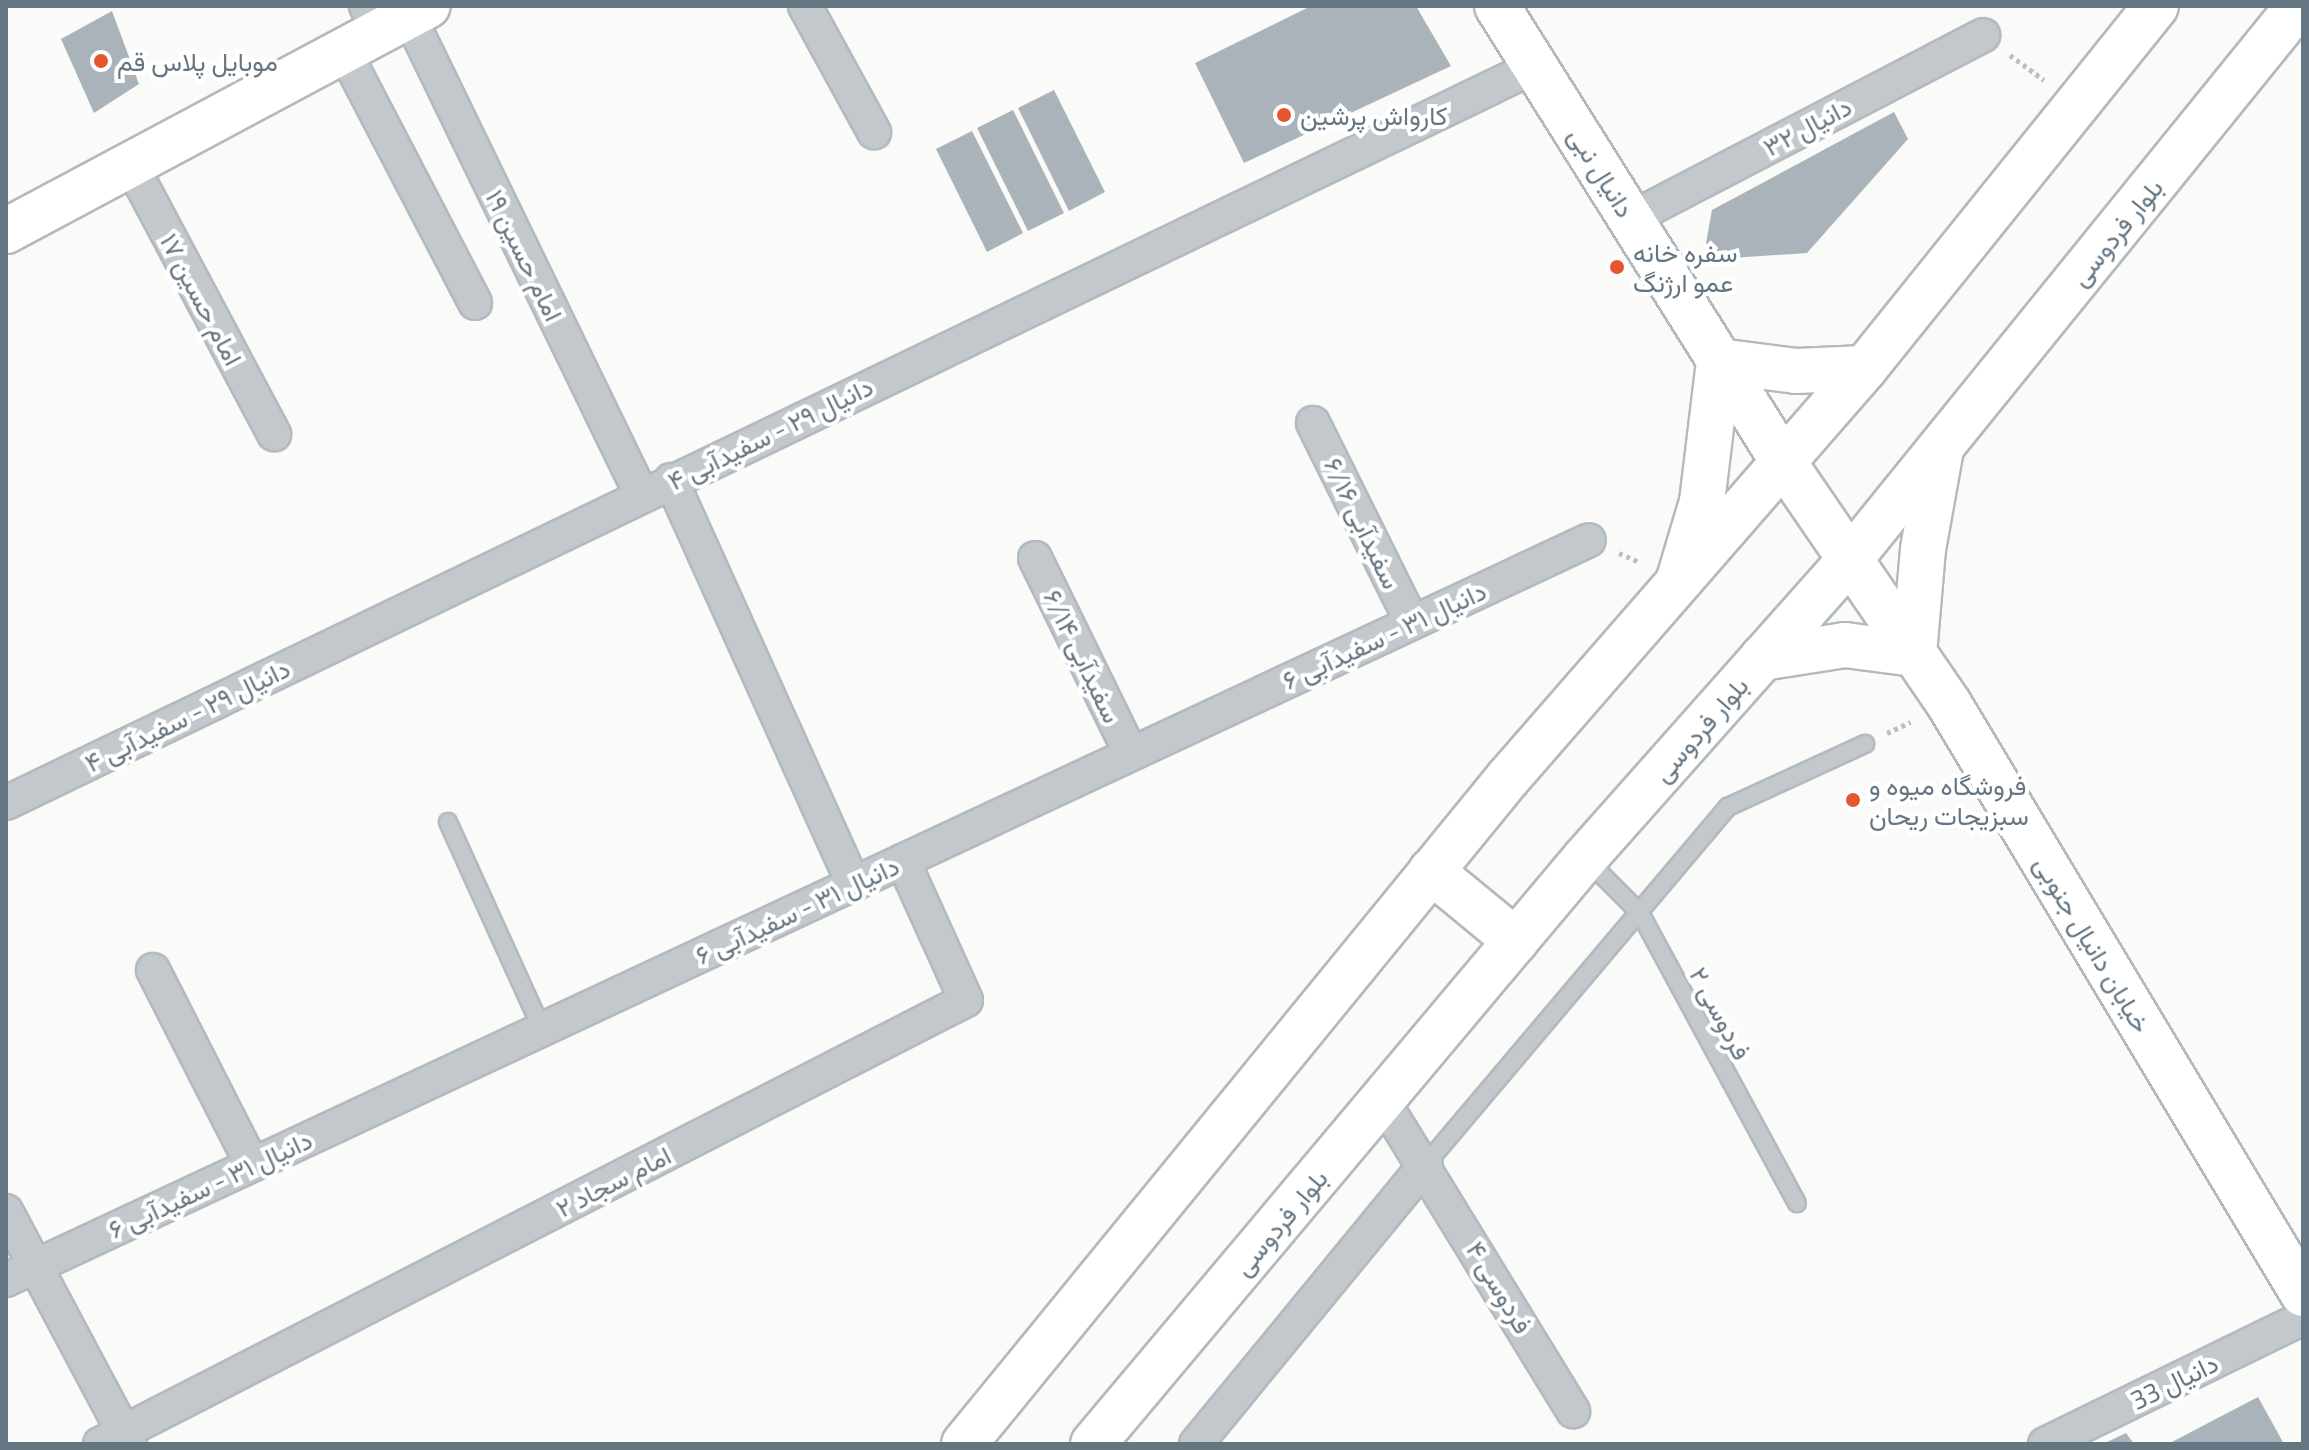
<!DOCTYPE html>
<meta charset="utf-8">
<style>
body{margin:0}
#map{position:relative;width:2309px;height:1450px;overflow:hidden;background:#fafaf8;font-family:"Exo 2",Vazirmatn,sans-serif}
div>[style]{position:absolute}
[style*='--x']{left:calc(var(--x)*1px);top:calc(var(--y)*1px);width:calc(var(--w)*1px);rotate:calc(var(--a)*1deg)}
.building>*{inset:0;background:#aab3b9}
.path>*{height:5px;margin-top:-2.5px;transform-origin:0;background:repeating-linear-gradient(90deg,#bbbfc2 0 4px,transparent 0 8px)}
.roads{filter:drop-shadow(2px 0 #b3babf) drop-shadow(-2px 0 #b3babf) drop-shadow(0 2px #b3babf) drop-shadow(0 -2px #b3babf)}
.lane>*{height:16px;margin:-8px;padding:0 8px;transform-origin:8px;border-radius:8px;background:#c3c8cc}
.street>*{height:32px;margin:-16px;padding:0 16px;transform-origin:16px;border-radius:16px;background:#c3c8cc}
.secondary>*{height:44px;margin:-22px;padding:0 22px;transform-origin:22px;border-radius:22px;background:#fff}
.primary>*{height:44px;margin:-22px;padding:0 22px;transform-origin:22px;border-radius:22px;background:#fff}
.dots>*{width:22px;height:22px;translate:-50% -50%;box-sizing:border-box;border:4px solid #fff;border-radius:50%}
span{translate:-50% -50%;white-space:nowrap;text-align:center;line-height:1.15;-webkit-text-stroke:8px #fff;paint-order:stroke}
.poi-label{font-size:26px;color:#657683}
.left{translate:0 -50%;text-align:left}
.street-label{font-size:26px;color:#657683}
.frame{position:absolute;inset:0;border:8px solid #657683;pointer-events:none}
</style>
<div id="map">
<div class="building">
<i style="clip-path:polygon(1311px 6px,1416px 6px,1451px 66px,1244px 163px,1195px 63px)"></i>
<i style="clip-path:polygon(112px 11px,139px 84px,94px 113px,61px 39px)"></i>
<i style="clip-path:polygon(1054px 90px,1105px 192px,1069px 211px,1018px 108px)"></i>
<i style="clip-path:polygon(1013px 110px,1064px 213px,1028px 231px,977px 128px)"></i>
<i style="clip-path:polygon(1894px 112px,1908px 139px,1807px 253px,1715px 259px,1706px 243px,1712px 210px)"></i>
<i style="clip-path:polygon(972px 131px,1023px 233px,987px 252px,936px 149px)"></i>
<i style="clip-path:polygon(2258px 1397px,2284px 1444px,2168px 1444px)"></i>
<i style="clip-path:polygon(2126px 1433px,2134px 1444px,2103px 1444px)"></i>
</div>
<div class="path">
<i style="--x:2010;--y:55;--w:42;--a:36.3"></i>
<i style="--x:1619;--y:553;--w:22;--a:24"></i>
<i style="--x:1887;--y:733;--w:26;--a:-25"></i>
</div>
<div class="roads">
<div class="lane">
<i style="--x:448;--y:822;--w:227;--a:65.6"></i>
<i style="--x:1586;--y:859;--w:76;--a:45"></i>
<i style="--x:1640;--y:913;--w:330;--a:61.6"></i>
<i style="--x:1426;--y:1164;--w:468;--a:-49.8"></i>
<i style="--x:1728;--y:807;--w:151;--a:-24.7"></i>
</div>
<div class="street">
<i style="--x:366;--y:6;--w:29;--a:63"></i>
<i style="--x:805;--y:6;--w:144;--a:61.3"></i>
<i style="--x:409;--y:16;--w:531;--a:64.11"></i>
<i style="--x:344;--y:51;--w:284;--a:62.5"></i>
<i style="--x:131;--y:165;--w:305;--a:62"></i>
<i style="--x:1632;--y:218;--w:396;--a:-27.5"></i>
<i style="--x:1313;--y:423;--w:222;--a:63.6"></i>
<i style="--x:671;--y:480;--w:444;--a:65.7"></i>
<i style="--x:1035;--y:558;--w:218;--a:63.9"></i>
<i style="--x:6;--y:803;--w:1698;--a:-25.72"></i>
<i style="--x:153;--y:970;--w:218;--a:63"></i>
<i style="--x:1383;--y:1101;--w:364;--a:58.5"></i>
<i style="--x:6;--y:1211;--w:264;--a:62"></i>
<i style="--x:6;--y:1280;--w:1747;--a:-25.05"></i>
<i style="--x:100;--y:1444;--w:973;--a:-27.14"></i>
<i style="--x:966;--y:1000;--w:153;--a:-114.4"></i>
<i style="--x:1196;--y:1444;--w:362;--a:-50.6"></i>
<i style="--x:2045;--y:1444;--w:287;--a:-26"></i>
</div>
<div class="secondary">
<i style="--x:1497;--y:6;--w:536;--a:57.88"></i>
<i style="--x:1782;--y:460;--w:296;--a:55.6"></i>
<i style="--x:1949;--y:704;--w:688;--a:59.04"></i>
<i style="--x:6;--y:231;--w:478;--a:-28.1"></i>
<i style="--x:1679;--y:579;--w:80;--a:-73.4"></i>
<i style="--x:1702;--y:502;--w:142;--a:-83.1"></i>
<i style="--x:1719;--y:361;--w:78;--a:7.4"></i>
<i style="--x:1796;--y:371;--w:69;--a:-2.5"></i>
<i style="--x:1762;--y:658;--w:84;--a:-8.9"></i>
<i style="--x:1845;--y:645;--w:70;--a:7.4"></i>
<i style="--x:1914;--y:654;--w:105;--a:-85.1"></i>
<i style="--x:1923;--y:549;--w:102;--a:-79.8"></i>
</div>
<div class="primary">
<i style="--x:1431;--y:871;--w:110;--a:39.5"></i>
<i style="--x:964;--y:1444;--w:860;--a:-50.76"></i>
<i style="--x:1508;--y:778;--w:544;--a:-48.95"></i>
<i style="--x:1865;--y:368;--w:464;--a:-51.2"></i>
<i style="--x:1093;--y:1444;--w:765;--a:-49.98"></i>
<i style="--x:1585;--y:858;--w:401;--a:-48.4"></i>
<i style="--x:1851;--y:558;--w:710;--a:-51"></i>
</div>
</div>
<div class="dots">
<i style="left:101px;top:61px;background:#e4572e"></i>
<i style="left:1284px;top:115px;background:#e4572e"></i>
<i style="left:1617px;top:267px;background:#e4572e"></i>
<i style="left:1853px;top:800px;background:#e4572e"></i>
</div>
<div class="poi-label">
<span class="left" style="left:117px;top:61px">موبایل پلاس قم</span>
<span class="left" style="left:1300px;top:115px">کارواش پرشین</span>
<span class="left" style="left:1633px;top:267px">سفره خانه<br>عمو ارژنگ</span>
<span class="left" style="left:1869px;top:800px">فروشگاه میوه و<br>سبزیجات ریحان</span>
</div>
<div class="street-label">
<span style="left:1807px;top:126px;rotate:-28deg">دانیال ۳۲</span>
<span style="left:1602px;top:172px;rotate:58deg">دانیال نبی</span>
<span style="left:2116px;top:232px;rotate:-51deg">بلوار فردوسی</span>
<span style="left:525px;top:255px;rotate:64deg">امام حسین ۱۹</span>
<span style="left:202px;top:299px;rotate:62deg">امام حسین ۱۷</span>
<span style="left:770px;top:433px;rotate:-26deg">دانیال ۲۹ - سفیدآبی ۴</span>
<span style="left:1363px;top:523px;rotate:64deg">سفیدآبی ۶/۱۶</span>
<span style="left:1384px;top:635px;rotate:-25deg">دانیال ۳۱ - سفیدآبی ۶</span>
<span style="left:1083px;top:656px;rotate:64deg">سفیدآبی ۶/۱۴</span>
<span style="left:187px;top:715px;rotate:-26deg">دانیال ۲۹ - سفیدآبی ۴</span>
<span style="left:1700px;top:729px;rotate:-49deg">بلوار فردوسی</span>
<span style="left:797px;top:910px;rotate:-25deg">دانیال ۳۱ - سفیدآبی ۶</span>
<span style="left:2093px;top:944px;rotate:59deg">خیابان دانیال جنوبی</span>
<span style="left:1721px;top:1013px;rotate:62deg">فردوسی ۲</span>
<span style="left:613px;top:1181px;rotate:-27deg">امام سجاد ۲</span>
<span style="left:210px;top:1184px;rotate:-25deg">دانیال ۳۱ - سفیدآبی ۶</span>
<span style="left:1280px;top:1222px;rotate:-50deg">بلوار فردوسی</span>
<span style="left:1500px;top:1287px;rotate:59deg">فردوسی ۴</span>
<span style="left:2174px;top:1381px;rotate:-26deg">دانیال 33</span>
</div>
<div class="frame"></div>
</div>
